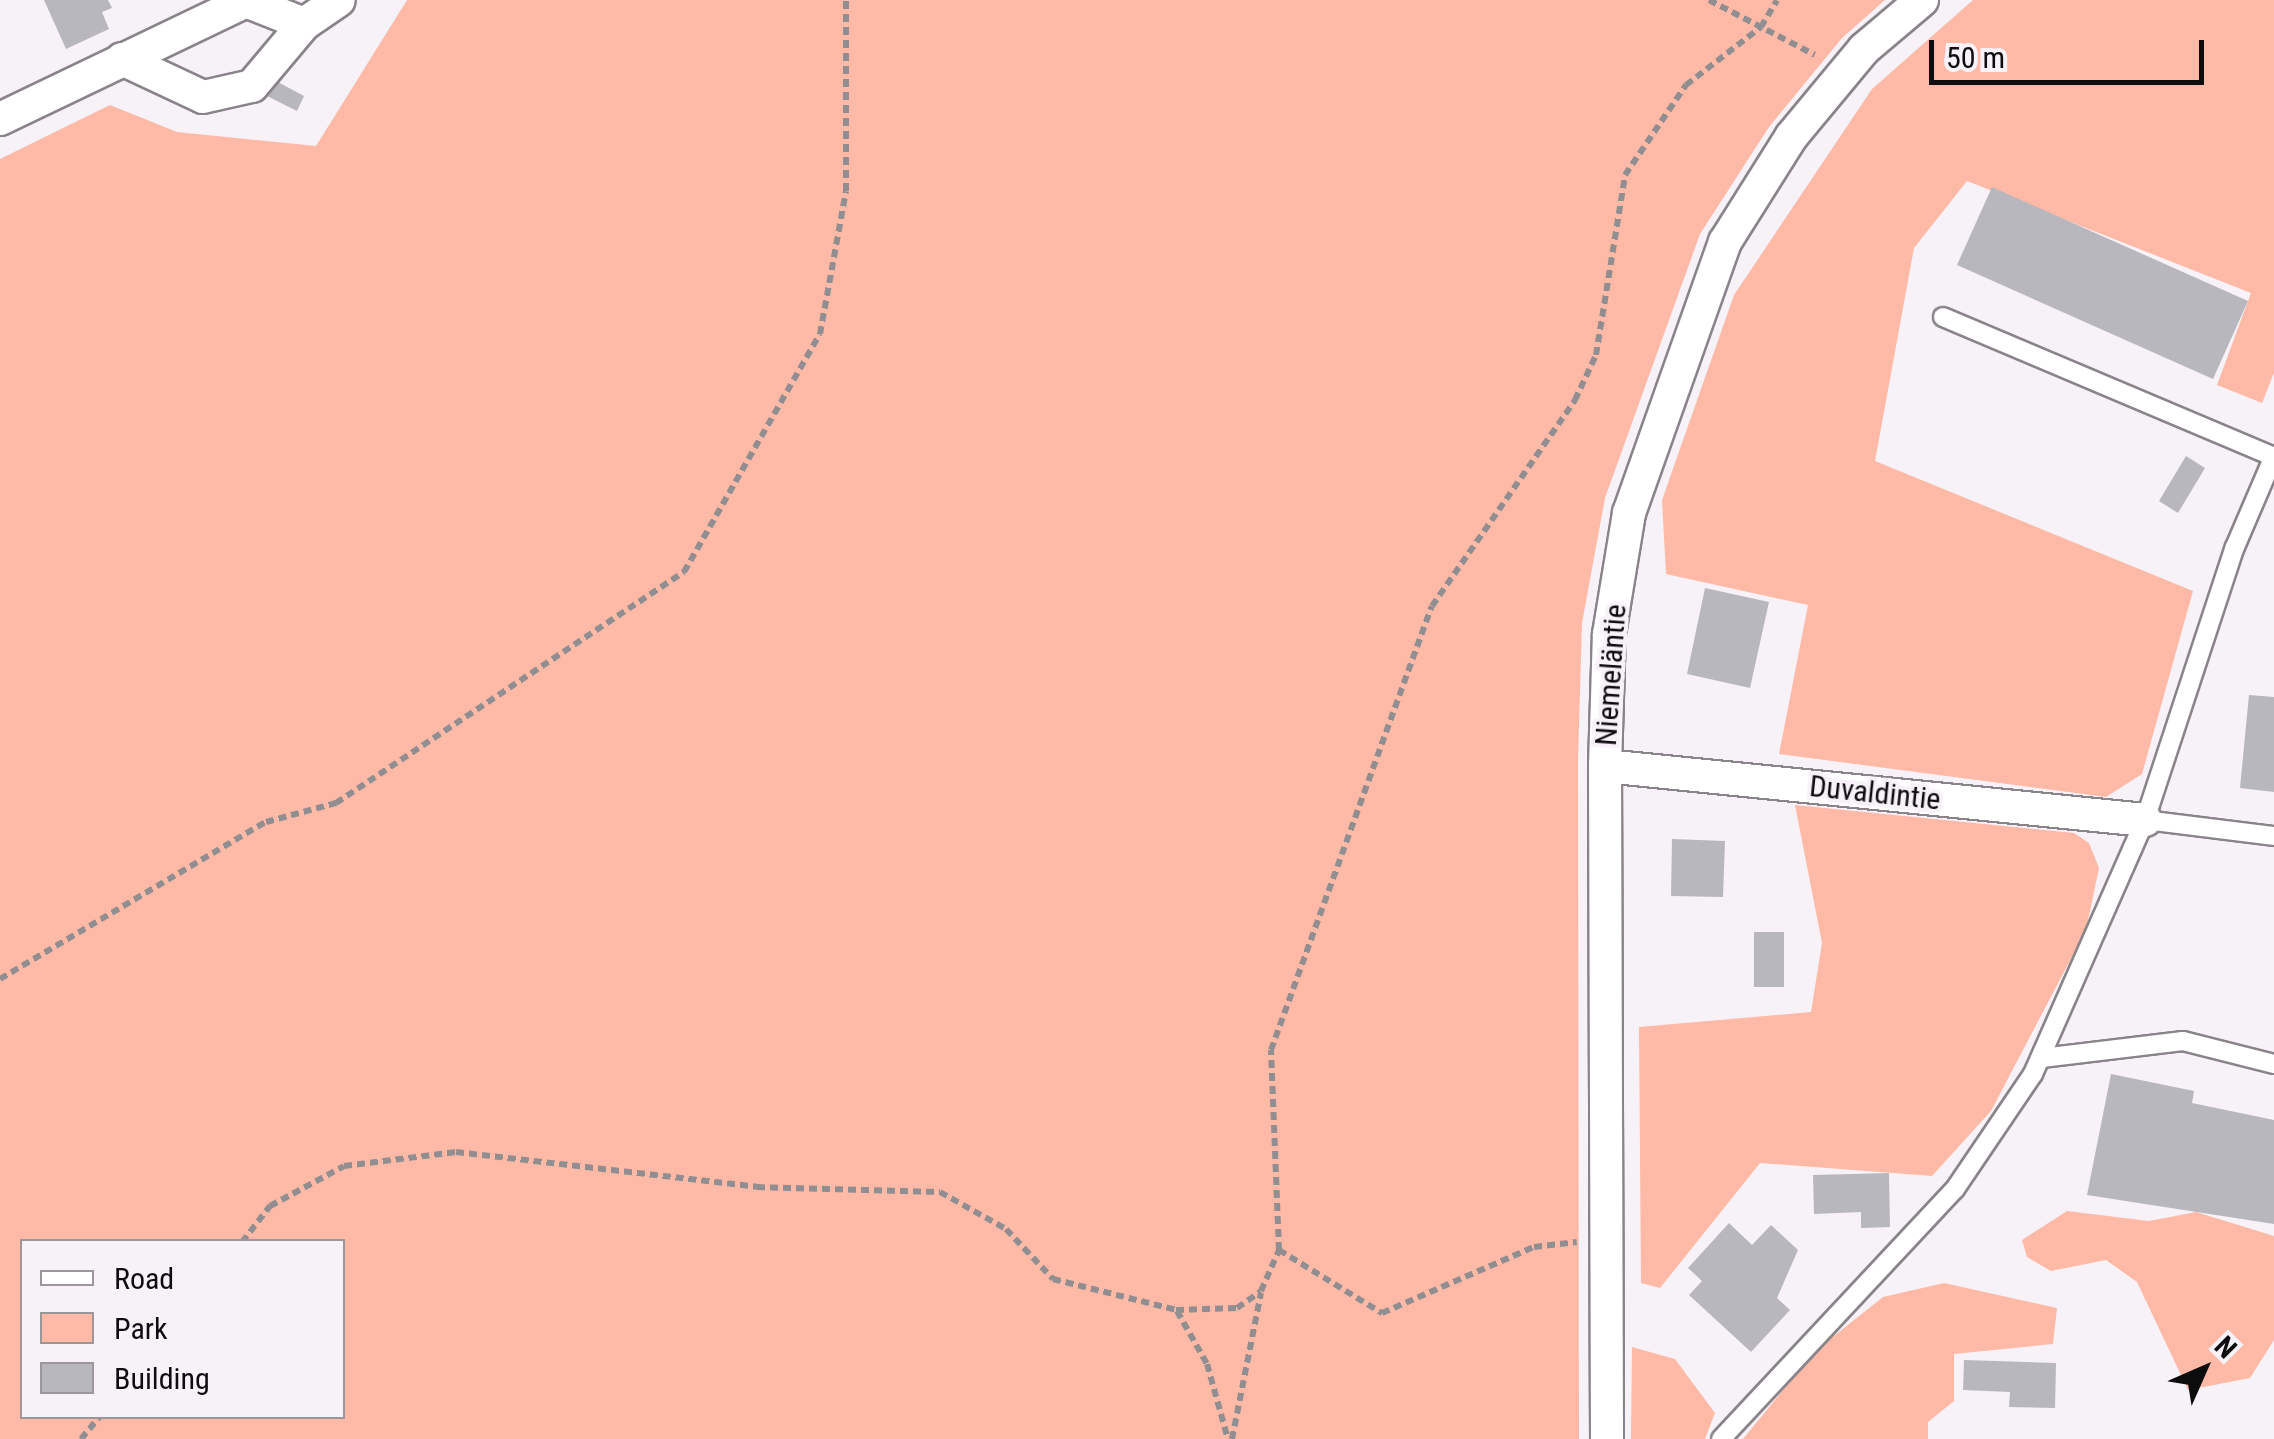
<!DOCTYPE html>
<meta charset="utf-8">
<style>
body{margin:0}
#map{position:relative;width:2274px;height:1439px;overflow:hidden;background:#f7f2f7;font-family:"Roboto Condensed",sans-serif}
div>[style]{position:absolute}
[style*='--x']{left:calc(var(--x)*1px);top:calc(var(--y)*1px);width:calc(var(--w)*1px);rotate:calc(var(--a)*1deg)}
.green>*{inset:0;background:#feb9a7}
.building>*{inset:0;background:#b8b7bd}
.path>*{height:6px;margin-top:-3px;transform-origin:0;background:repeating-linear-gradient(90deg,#918e91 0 8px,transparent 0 13px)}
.roads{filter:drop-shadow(2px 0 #898489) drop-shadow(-2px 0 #898489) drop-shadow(0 2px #898489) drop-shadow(0 -2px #898489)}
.service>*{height:18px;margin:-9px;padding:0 9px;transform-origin:9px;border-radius:9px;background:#fff}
.minor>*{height:32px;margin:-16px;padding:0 16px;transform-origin:16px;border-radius:16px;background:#fff}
span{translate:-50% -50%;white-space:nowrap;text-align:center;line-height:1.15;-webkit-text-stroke:8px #f7f2f7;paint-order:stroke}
.street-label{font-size:30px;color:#0e0d0e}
.legend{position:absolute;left:20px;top:1239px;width:325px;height:180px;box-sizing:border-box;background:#f7f2f7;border:2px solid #9a969a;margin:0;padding:12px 18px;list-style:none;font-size:30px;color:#0e0d0e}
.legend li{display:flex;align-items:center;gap:20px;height:50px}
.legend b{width:50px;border:2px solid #9a969a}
.north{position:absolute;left:2154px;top:1319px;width:100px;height:100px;-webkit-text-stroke:8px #f7f2f7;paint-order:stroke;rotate:45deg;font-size:28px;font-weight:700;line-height:40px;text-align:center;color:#0e0d0e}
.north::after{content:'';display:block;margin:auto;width:35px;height:45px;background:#0e0d0e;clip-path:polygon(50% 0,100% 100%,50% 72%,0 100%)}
.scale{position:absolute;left:1929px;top:40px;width:275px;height:45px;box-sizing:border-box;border:5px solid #0e0d0e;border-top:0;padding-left:12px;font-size:30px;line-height:35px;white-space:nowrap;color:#0e0d0e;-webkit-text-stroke:8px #f7f2f7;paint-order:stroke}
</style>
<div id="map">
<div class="green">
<i style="clip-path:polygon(evenodd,407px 0,1885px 0,1842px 38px,1769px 127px,1700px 234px,1605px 498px,1582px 623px,1578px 760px,1579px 1439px,0 1439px,0 159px,110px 105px,177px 132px,316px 146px,407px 0,22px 1242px,342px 1242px,342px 1416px,22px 1416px,22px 1242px)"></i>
<i style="clip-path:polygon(1973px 0,2274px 0,2274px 373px,2262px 403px,2217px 385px,2251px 293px,1967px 181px,1914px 248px,1875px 461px,2193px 591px,2142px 774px,2106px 797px,1779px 754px,1808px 605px,1666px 574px,1662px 500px,1734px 295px,1872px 89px)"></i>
<i style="clip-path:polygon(1795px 805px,2074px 833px,2089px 843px,2099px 868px,2086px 930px,1991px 1111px,1932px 1176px,1760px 1163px,1660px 1288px,1641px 1283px,1639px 1027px,1811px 1012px,1822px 943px)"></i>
<i style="clip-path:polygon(2067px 1211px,2149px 1221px,2196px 1212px,2274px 1236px,2274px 1340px,2250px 1378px,2188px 1390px,2137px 1282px,2106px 1260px,2051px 1271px,2027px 1257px,2022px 1240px)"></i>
<i style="clip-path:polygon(1944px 1283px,2057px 1308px,2053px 1344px,1954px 1354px,1954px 1401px,1928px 1422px,1928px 1439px,1743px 1439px,1815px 1351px,1883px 1297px)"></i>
<i style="clip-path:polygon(1632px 1347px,1675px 1359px,1715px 1413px,1705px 1439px,1631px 1439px)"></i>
</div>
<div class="building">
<i style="clip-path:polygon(44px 0,108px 0,112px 8px,102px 12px,109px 29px,66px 49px)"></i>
<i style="clip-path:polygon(274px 80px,304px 96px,297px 111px,267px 96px)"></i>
<i style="clip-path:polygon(1992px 187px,2248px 301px,2213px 379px,1957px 265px)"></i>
<i style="clip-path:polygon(2186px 456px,2205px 468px,2178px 513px,2159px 501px)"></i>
<i style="clip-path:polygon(1705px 588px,1769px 602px,1750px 688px,1687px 674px)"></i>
<i style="clip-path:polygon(2249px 695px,2274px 697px,2274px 792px,2240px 788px)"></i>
<i style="clip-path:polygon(1672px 839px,1725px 841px,1723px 897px,1671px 896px)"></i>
<i style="clip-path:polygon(1754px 932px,1784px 932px,1784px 987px,1754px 987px)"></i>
<i style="clip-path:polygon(2111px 1074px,2194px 1091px,2192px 1103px,2274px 1120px,2274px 1224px,2087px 1195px)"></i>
<i style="clip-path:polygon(1889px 1173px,1890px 1227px,1861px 1228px,1861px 1212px,1814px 1214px,1813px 1175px)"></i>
<i style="clip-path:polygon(1729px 1223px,1752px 1245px,1771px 1225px,1798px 1250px,1777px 1298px,1790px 1310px,1751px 1352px,1689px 1295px,1702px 1281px,1688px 1268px)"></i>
<i style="clip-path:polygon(1964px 1360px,2056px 1363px,2055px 1408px,2009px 1407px,2010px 1392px,1963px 1390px)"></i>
</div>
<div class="path">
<i style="--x:1709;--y:0;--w:119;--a:27.4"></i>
<i style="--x:0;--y:979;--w:309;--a:-30.6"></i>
<i style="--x:266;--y:822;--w:73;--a:-15.2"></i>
<i style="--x:336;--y:803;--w:418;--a:-33.6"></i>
<i style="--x:684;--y:572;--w:274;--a:-60.3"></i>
<i style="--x:820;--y:334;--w:145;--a:-79.7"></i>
<i style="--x:846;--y:191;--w:191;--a:-90"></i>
<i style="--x:242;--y:1242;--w:46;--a:-52.1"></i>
<i style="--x:270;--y:1206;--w:84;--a:-28.4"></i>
<i style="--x:344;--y:1166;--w:113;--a:-7.1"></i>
<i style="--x:456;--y:1152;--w:303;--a:6.6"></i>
<i style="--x:757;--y:1187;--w:183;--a:1.6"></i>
<i style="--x:940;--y:1192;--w:76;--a:29.3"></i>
<i style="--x:1006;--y:1229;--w:69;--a:46.8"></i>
<i style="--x:1053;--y:1279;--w:127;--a:14.1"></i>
<i style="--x:1176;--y:1310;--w:61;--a:-1.9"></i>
<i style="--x:1237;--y:1308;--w:29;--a:-35"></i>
<i style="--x:1261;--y:1291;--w:45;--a:-66.3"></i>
<i style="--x:1279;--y:1250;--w:200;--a:-92.3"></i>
<i style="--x:1271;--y:1050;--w:472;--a:-70.1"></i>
<i style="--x:1432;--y:606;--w:251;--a:-55.2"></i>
<i style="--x:1575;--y:400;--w:50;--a:-65"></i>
<i style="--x:1596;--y:355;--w:182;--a:-80.8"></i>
<i style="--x:1625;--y:175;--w:109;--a:-55.9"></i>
<i style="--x:1686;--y:85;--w:95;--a:-37.7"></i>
<i style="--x:1761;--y:27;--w:31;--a:-59"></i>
<i style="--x:1279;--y:1250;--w:121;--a:31.5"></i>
<i style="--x:1382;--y:1313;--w:166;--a:-23.5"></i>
<i style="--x:1534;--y:1247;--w:43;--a:-6.6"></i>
<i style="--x:1177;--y:1311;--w:61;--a:60.5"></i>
<i style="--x:1207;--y:1364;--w:78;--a:74.4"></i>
<i style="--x:81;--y:1439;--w:30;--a:-50"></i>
<i style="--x:1232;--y:1439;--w:149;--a:-78.8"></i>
</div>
<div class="roads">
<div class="service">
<i style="--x:1943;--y:317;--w:359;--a:22.9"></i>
<i style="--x:2145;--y:820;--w:130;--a:7.1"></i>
<i style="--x:2042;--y:1058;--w:142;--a:-6.9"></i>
<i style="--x:2183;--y:1041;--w:94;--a:14.2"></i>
<i style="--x:1721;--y:1439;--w:342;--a:-46.9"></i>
<i style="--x:1955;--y:1189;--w:139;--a:-55.9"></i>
<i style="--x:2033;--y:1074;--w:278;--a:-66.2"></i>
<i style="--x:2145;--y:820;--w:287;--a:-71.8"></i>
<i style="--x:2235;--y:547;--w:99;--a:-66.8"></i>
</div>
<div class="minor">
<i style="--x:122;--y:59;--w:89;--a:25.1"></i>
<i style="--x:203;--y:97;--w:50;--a:-12.7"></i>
<i style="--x:252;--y:86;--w:81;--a:-50"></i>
<i style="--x:0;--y:119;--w:273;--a:-25.6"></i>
<i style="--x:246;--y:1;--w:62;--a:21.6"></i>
<i style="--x:304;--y:24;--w:42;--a:-34.4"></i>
<i style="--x:1605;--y:766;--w:543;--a:5.71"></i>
<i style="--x:1607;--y:1439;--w:673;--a:-90.17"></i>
<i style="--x:1605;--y:766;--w:132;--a:-88.3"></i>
<i style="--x:1609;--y:634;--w:123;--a:-80.6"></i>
<i style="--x:1629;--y:513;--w:288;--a:-70.5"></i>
<i style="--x:1725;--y:242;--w:124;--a:-57.8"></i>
<i style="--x:1791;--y:137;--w:114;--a:-50.3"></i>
<i style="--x:1864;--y:49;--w:76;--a:-40.2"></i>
</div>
</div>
<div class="street-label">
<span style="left:1611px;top:675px;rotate:-86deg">Niemeläntie</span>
<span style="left:1875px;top:793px;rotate:6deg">Duvaldintie</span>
</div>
<ul class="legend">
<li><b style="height:12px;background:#fff"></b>Road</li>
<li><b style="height:28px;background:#feb9a7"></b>Park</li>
<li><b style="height:28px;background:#b8b7bd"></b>Building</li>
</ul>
<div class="north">N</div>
<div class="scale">50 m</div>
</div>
